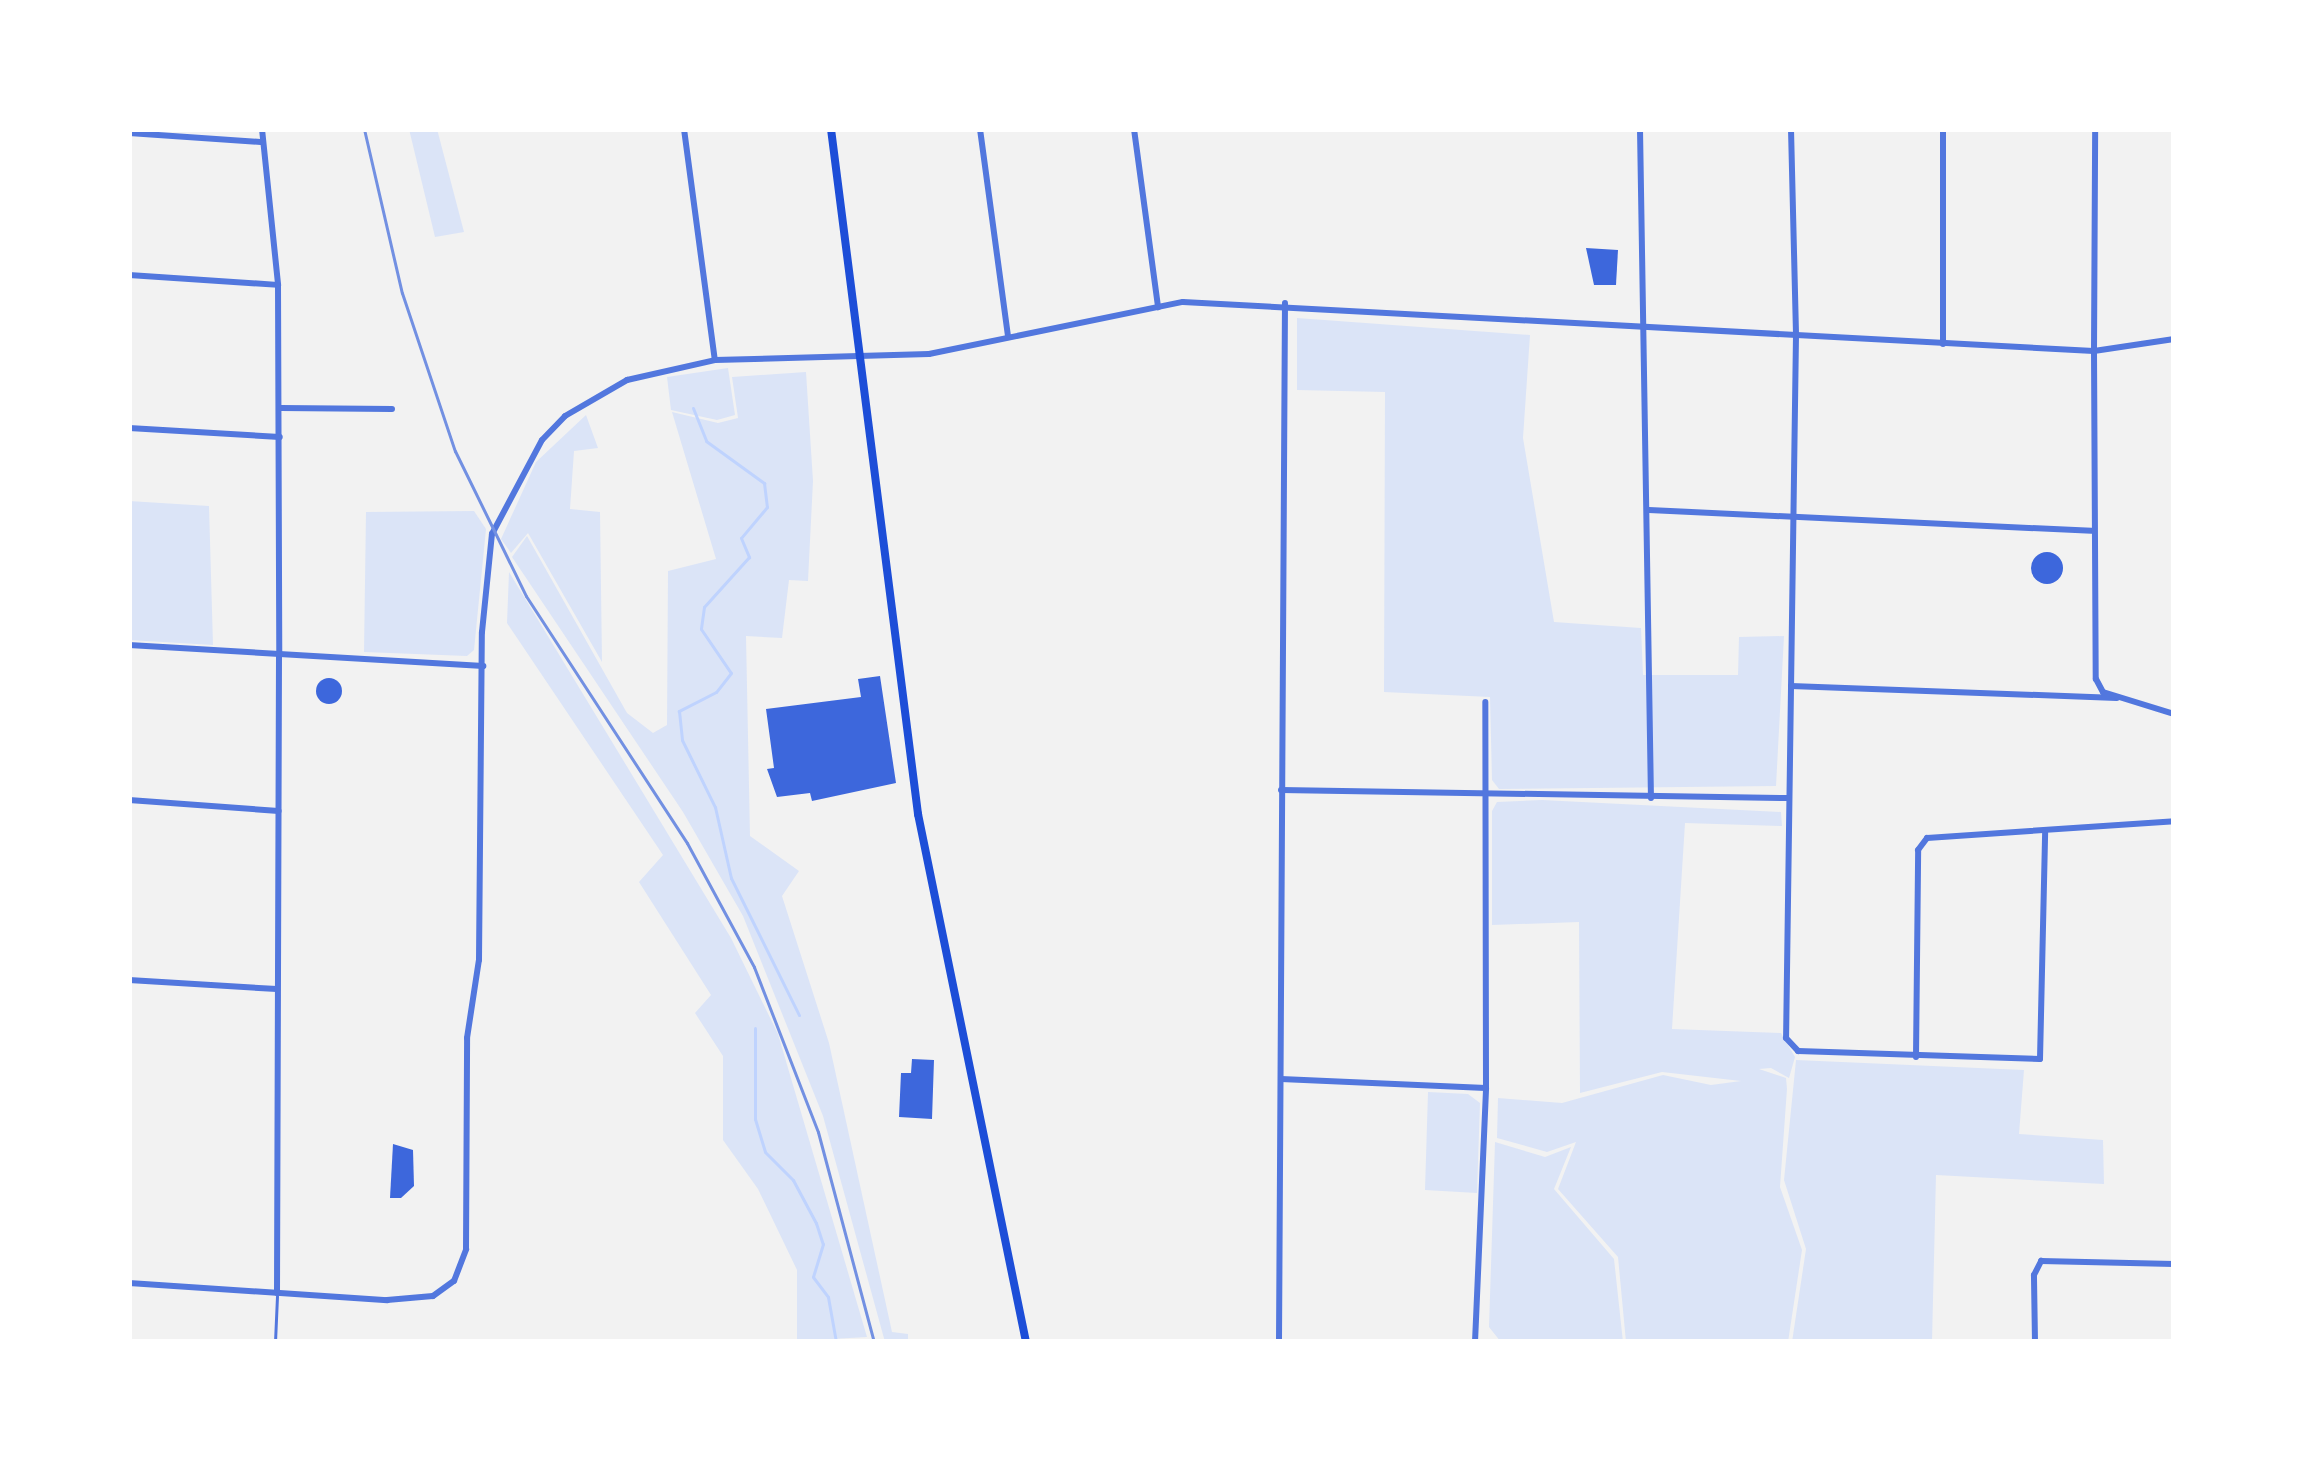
<!DOCTYPE html>
<style>
body{margin:0}
#map{position:relative;width:2303px;height:1471px;overflow:hidden;background:#f2f2f2;font-family:Ubuntu,sans-serif}
div>[style]{position:absolute}
[style*='--x']{left:calc(var(--x)*1px);top:calc(var(--y)*1px);width:calc(var(--w)*1px);rotate:calc(var(--a)*1deg)}
.green>*{inset:0;background:#dbe4f7}
.stream>*{height:3px;margin:-1.5px;padding:0 1.5px;transform-origin:1.5px;border-radius:1.5px;background:#bfd3fe}
.building>*{inset:0;background:#3d67dc}
.round{border-radius:50%}
.service>*{height:3px;margin:-1.5px;padding:0 1.5px;transform-origin:1.5px;border-radius:1.5px;background:#5277de}
.minor>*{height:6px;margin:-3px;padding:0 3px;transform-origin:3px;border-radius:3px;background:#5277de}
.tertiary>*{height:6px;margin:-3px;padding:0 3px;transform-origin:3px;border-radius:3px;background:#5277de}
.secondary>*{height:8px;margin:-4px;padding:0 4px;transform-origin:4px;border-radius:4px;background:#1d4ed8}
.rail>*{height:3px;margin:-1.5px;padding:0 1.5px;transform-origin:1.5px;border-radius:1.5px;background:#7290e2}
span{translate:-50% -50%;white-space:nowrap;text-align:center;line-height:1.15;-webkit-text-stroke:9px #fff;paint-order:stroke}
.frame{position:absolute;inset:0;border:132px solid #fff;pointer-events:none}
</style>
<div id="map">
<div class="green">
<i style="clip-path:polygon(409px 129px,437px 129px,464px 232px,435px 237px)"></i>
<i style="clip-path:polygon(1297px 318px,1530px 335px,1523px 438px,1554px 622px,1641px 628px,1643px 675px,1738px 675px,1739px 637px,1784px 636px,1776px 786px,1499px 789px,1492px 780px,1490px 697px,1384px 692px,1385px 392px,1297px 390px)"></i>
<i style="clip-path:polygon(728px 368px,735px 415px,717px 420px,671px 410px,667px 377px)"></i>
<i style="clip-path:polygon(806px 372px,813px 481px,808px 581px,789px 580px,782px 638px,746px 636px,750px 836px,799px 871px,782px 896px,829px 1043px,892px 1332px,908px 1334px,908px 1342px,885px 1342px,823px 1116px,743px 916px,683px 812px,512px 557px,527px 536px,627px 713px,653px 733px,667px 725px,668px 571px,716px 559px,672px 412px,718px 423px,738px 418px,732px 377px)"></i>
<i style="clip-path:polygon(586px 415px,598px 448px,574px 451px,570px 509px,600px 512px,602px 662px,528px 533px,511px 553px,501px 539px,536px 462px)"></i>
<i style="clip-path:polygon(129px 501px,209px 506px,213px 645px,129px 640px)"></i>
<i style="clip-path:polygon(474px 511px,486px 529px,474px 650px,467px 656px,364px 652px,366px 512px)"></i>
<i style="clip-path:polygon(509px 572px,731px 938px,778px 1034px,867px 1337px,797px 1341px,797px 1270px,758px 1189px,723px 1140px,723px 1056px,695px 1013px,711px 995px,639px 882px,663px 855px,507px 623px)"></i>
<i style="clip-path:polygon(1542px 800px,1781px 812px,1782px 826px,1685px 823px,1672px 1029px,1781px 1033px,1795px 1057px,1789px 1078px,1771px 1068px,1759px 1069px,1786px 1078px,1787px 1089px,1780px 1187px,1802px 1250px,1788px 1342px,1626px 1342px,1618px 1257px,1558px 1189px,1576px 1142px,1547px 1152px,1497px 1138px,1498px 1098px,1562px 1103px,1663px 1075px,1711px 1085px,1741px 1081px,1662px 1072px,1580px 1093px,1579px 922px,1492px 925px,1492px 811px,1497px 802px)"></i>
<i style="clip-path:polygon(1796px 1060px,2024px 1070px,2019px 1134px,2103px 1140px,2104px 1184px,1936px 1175px,1932px 1342px,1792px 1342px,1806px 1249px,1784px 1180px)"></i>
<i style="clip-path:polygon(1428px 1092px,1468px 1094px,1480px 1103px,1477px 1193px,1425px 1190px)"></i>
<i style="clip-path:polygon(1495px 1142px,1545px 1157px,1571px 1147px,1554px 1189px,1614px 1259px,1623px 1342px,1501px 1342px,1489px 1327px)"></i>
</div>
<div class="stream">
<i style="--x:693;--y:408;--w:35;--a:68"></i>
<i style="--x:706;--y:441;--w:72;--a:35.9"></i>
<i style="--x:764;--y:483;--w:24;--a:83"></i>
<i style="--x:767;--y:507;--w:40;--a:130"></i>
<i style="--x:741;--y:538;--w:21;--a:67"></i>
<i style="--x:749;--y:557;--w:67;--a:132"></i>
<i style="--x:704;--y:607;--w:22;--a:98"></i>
<i style="--x:701;--y:629;--w:53;--a:55.7"></i>
<i style="--x:731;--y:673;--w:24;--a:128"></i>
<i style="--x:716;--y:692;--w:42;--a:152.8"></i>
<i style="--x:679;--y:711;--w:29;--a:84"></i>
<i style="--x:682;--y:740;--w:75;--a:63.8"></i>
<i style="--x:715;--y:807;--w:73;--a:77.3"></i>
<i style="--x:731;--y:878;--w:153;--a:63.6"></i>
<i style="--x:755;--y:1028;--w:91;--a:90"></i>
<i style="--x:755;--y:1119;--w:34;--a:73"></i>
<i style="--x:765;--y:1152;--w:40;--a:45"></i>
<i style="--x:793;--y:1180;--w:49;--a:61.9"></i>
<i style="--x:816;--y:1223;--w:22;--a:72"></i>
<i style="--x:823;--y:1244;--w:34;--a:107"></i>
<i style="--x:813;--y:1277;--w:25;--a:53"></i>
<i style="--x:828;--y:1297;--w:46;--a:79.9"></i>
</div>
<div class="building">
<i style="clip-path:polygon(1586px 248px,1618px 250px,1616px 285px,1594px 285px)"></i>
<i class="round" style="left:2031px;top:552px;width:32px;height:32px"></i>
<i style="clip-path:polygon(880px 676px,896px 783px,812px 801px,810px 793px,777px 797px,767px 769px,774px 768px,766px 709px,861px 697px,858px 679px)"></i>
<i class="round" style="left:316px;top:678px;width:26px;height:26px"></i>
<i style="clip-path:polygon(912px 1059px,934px 1060px,932px 1119px,899px 1117px,901px 1073px,911px 1073px)"></i>
<i style="clip-path:polygon(393px 1144px,413px 1150px,414px 1186px,401px 1198px,390px 1198px)"></i>
</div>
<div class="service">
<i style="--x:275;--y:1342;--w:46;--a:-87.5"></i>
</div>
<div class="minor">
<i style="--x:684;--y:129;--w:233;--a:82.4"></i>
<i style="--x:980;--y:129;--w:210;--a:82.3"></i>
<i style="--x:1134;--y:129;--w:180;--a:82.3"></i>
<i style="--x:1640;--y:129;--w:669;--a:89.06"></i>
<i style="--x:1791;--y:129;--w:206;--a:88.6"></i>
<i style="--x:1796;--y:335;--w:703;--a:90.81"></i>
<i style="--x:1786;--y:1038;--w:18;--a:47"></i>
<i style="--x:1798;--y:1051;--w:242;--a:1.9"></i>
<i style="--x:2040;--y:1059;--w:226;--a:-88.7"></i>
<i style="--x:129;--y:133;--w:132;--a:3.9"></i>
<i style="--x:129;--y:275;--w:149;--a:3.8"></i>
<i style="--x:1943;--y:344;--w:215;--a:-90"></i>
<i style="--x:2094;--y:351;--w:222;--a:-89.7"></i>
<i style="--x:281;--y:408;--w:111;--a:0.5"></i>
<i style="--x:129;--y:428;--w:151;--a:3.4"></i>
<i style="--x:1649;--y:510;--w:443;--a:2.7"></i>
<i style="--x:1791;--y:686;--w:326;--a:2.1"></i>
<i style="--x:1281;--y:790;--w:506;--a:0.91"></i>
<i style="--x:129;--y:800;--w:150;--a:4.2"></i>
<i style="--x:129;--y:980;--w:148;--a:3.5"></i>
<i style="--x:1916;--y:1057;--w:207;--a:-89.4"></i>
<i style="--x:1918;--y:850;--w:15;--a:-53"></i>
<i style="--x:1927;--y:838;--w:248;--a:-3.9"></i>
<i style="--x:1281;--y:1079;--w:205;--a:2.5"></i>
<i style="--x:277;--y:1293;--w:638;--a:-89.82"></i>
<i style="--x:1279;--y:1342;--w:1039;--a:-89.67"></i>
<i style="--x:1475;--y:1342;--w:254;--a:-87.5"></i>
<i style="--x:1486;--y:1088;--w:386;--a:-90.1"></i>
<i style="--x:2035;--y:1342;--w:67;--a:-90.9"></i>
<i style="--x:2034;--y:1275;--w:16;--a:-63"></i>
<i style="--x:2041;--y:1261;--w:133;--a:1.3"></i>
</div>
<div class="tertiary">
<i style="--x:262;--y:129;--w:157;--a:84.1"></i>
<i style="--x:278;--y:285;--w:370;--a:89.8"></i>
<i style="--x:2094;--y:351;--w:328;--a:89.7"></i>
<i style="--x:2096;--y:679;--w:15;--a:62"></i>
<i style="--x:2103;--y:692;--w:74;--a:17.2"></i>
<i style="--x:129;--y:645;--w:355;--a:3.4"></i>
<i style="--x:129;--y:1283;--w:259;--a:3.8"></i>
<i style="--x:387;--y:1300;--w:46;--a:-5"></i>
<i style="--x:433;--y:1296;--w:26;--a:-36"></i>
<i style="--x:454;--y:1281;--w:34;--a:-69"></i>
<i style="--x:466;--y:1249;--w:211;--a:-89.7"></i>
<i style="--x:467;--y:1038;--w:79;--a:-81.3"></i>
<i style="--x:479;--y:960;--w:328;--a:-89.5"></i>
<i style="--x:482;--y:632;--w:99;--a:-84.2"></i>
<i style="--x:492;--y:534;--w:106;--a:-62"></i>
<i style="--x:542;--y:440;--w:33;--a:-46"></i>
<i style="--x:565;--y:416;--w:72;--a:-30.1"></i>
<i style="--x:627;--y:380;--w:90;--a:-12.8"></i>
<i style="--x:715;--y:360;--w:214;--a:-1.6"></i>
<i style="--x:929;--y:354;--w:259;--a:-11.6"></i>
<i style="--x:1183;--y:302;--w:912;--a:3.08"></i>
<i style="--x:2094;--y:351;--w:81;--a:-8.5"></i>
</div>
<div class="secondary">
<i style="--x:831;--y:129;--w:691;--a:82.76"></i>
<i style="--x:918;--y:814;--w:539;--a:78.44"></i>
</div>
<div class="rail">
<i style="--x:364;--y:129;--w:168;--a:77"></i>
<i style="--x:402;--y:293;--w:167;--a:71.5"></i>
<i style="--x:455;--y:451;--w:161;--a:63.9"></i>
<i style="--x:526;--y:596;--w:295;--a:56.9"></i>
<i style="--x:687;--y:843;--w:141;--a:61.6"></i>
<i style="--x:754;--y:967;--w:177;--a:68.8"></i>
<i style="--x:818;--y:1132;--w:217;--a:75.1"></i>
</div>
<div class="frame"></div>
</div>
